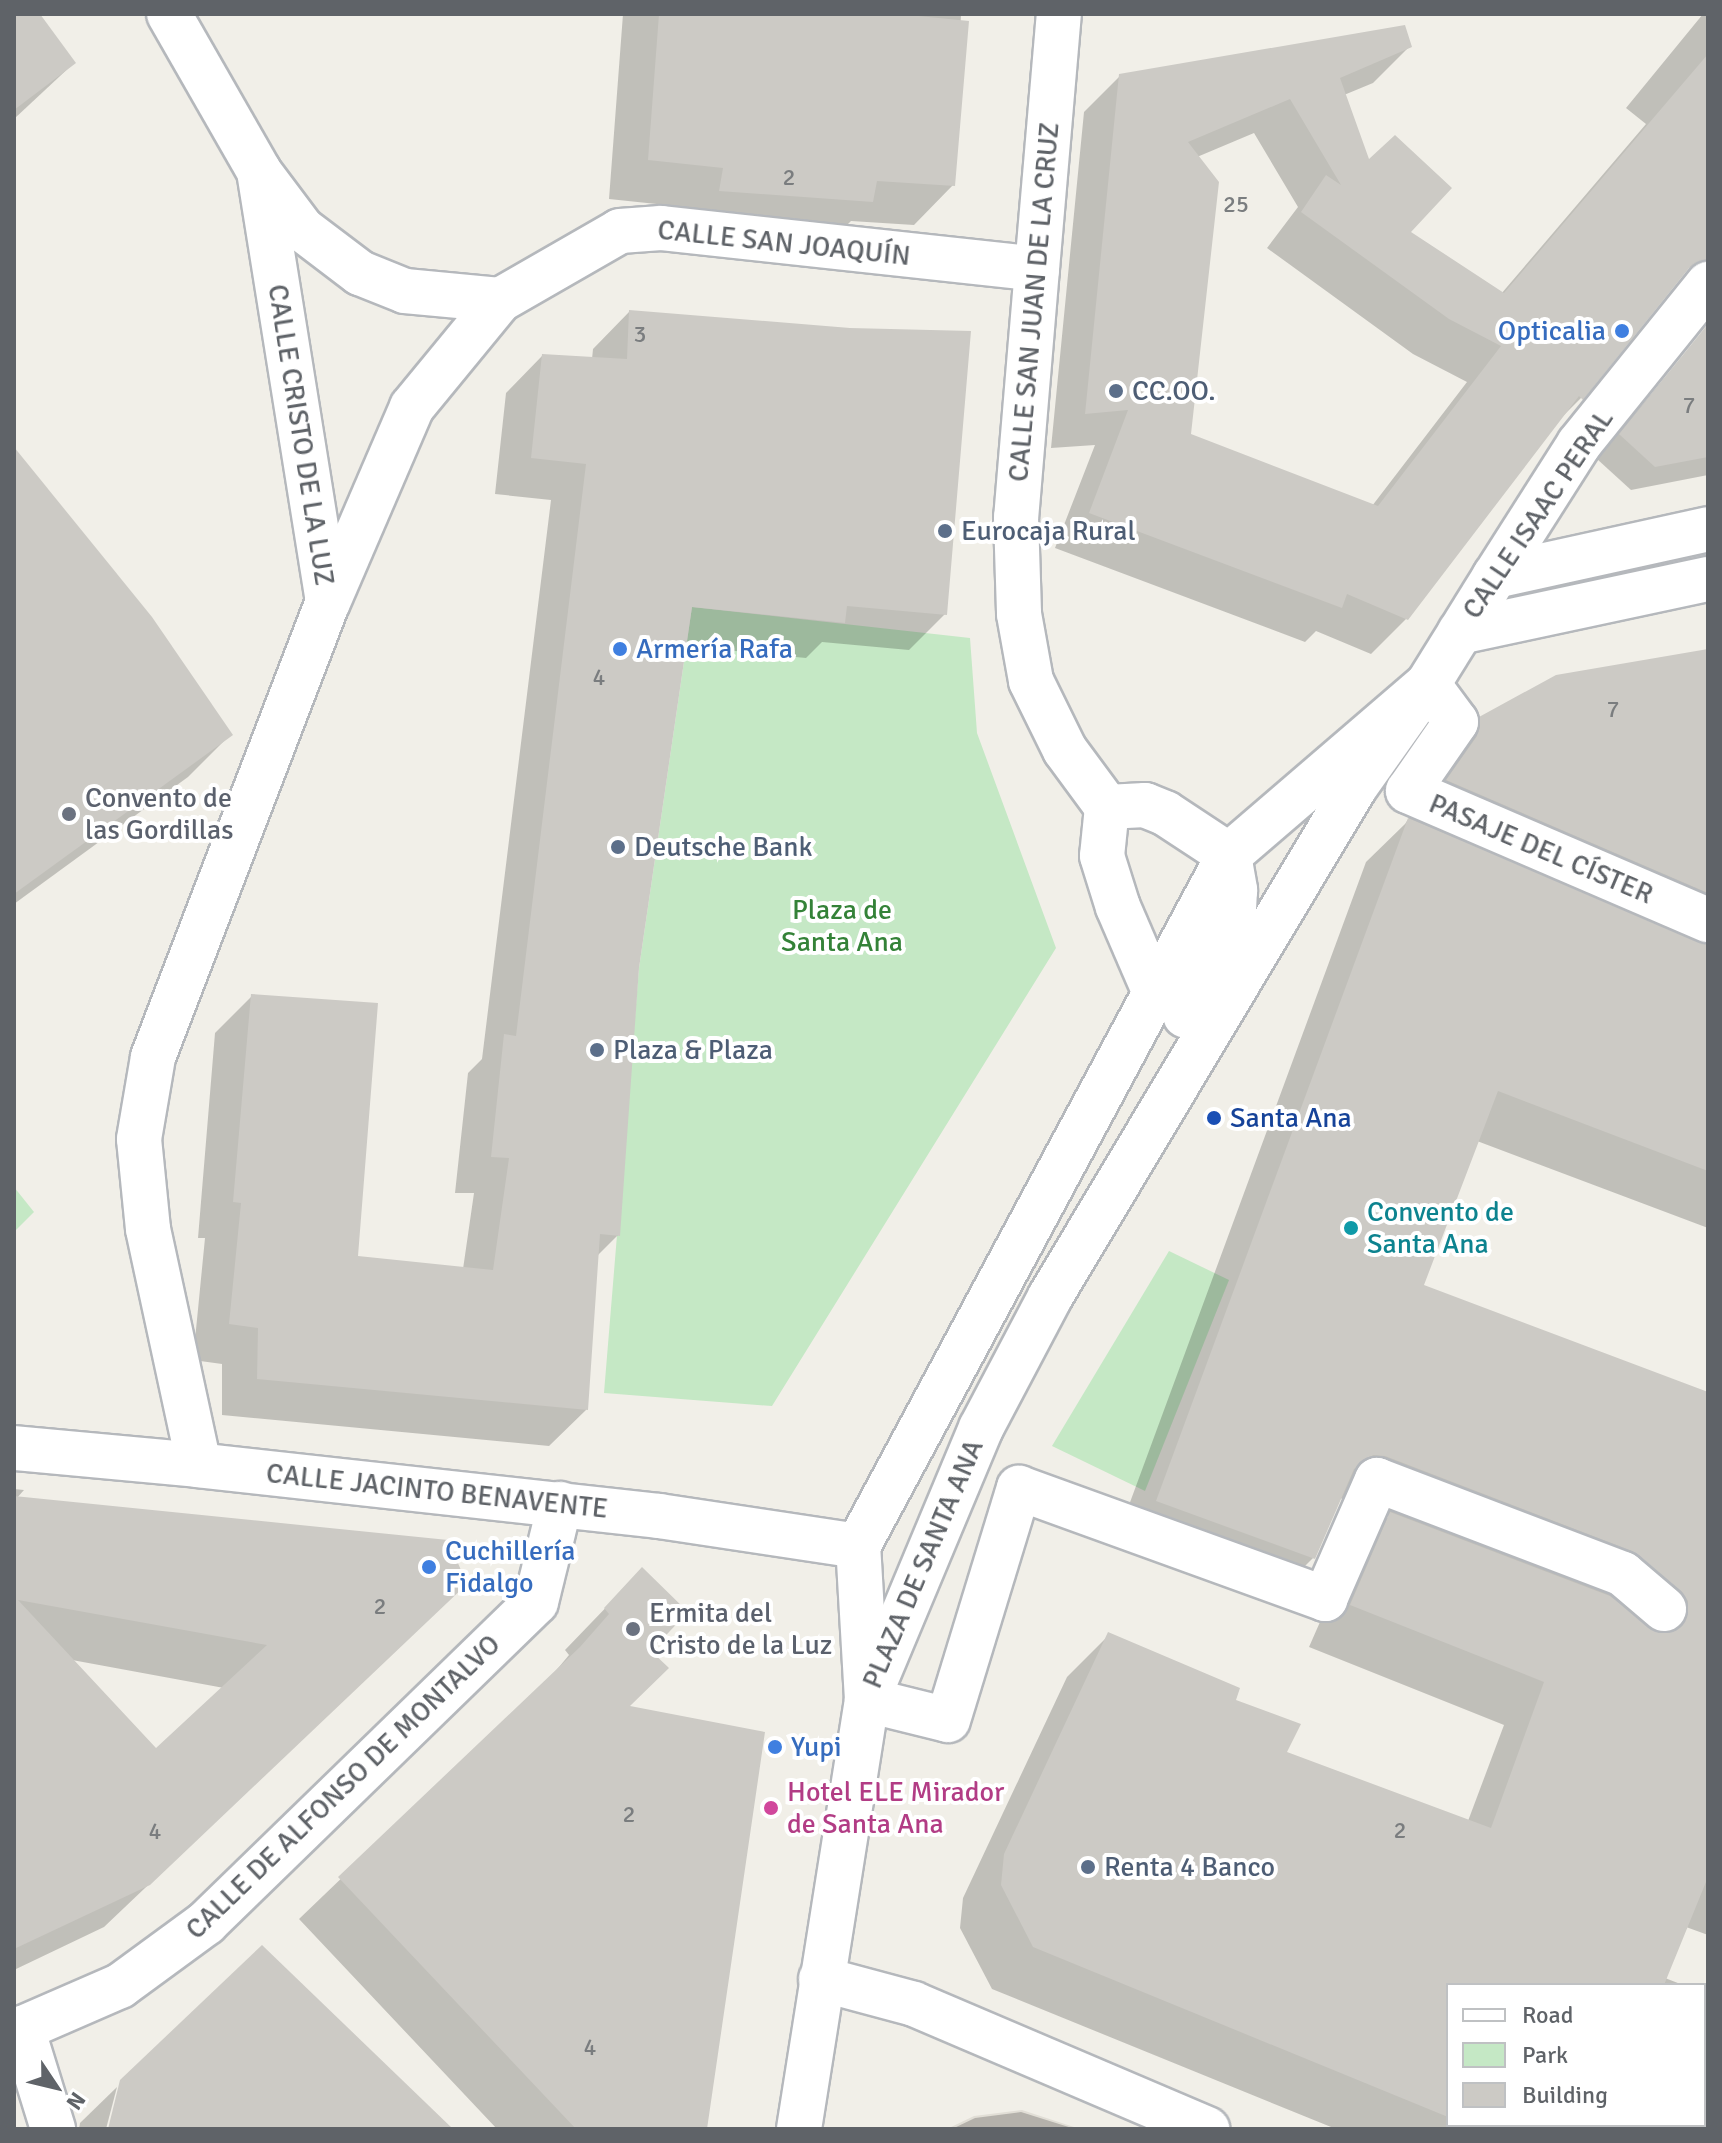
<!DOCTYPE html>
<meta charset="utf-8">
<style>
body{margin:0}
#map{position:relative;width:1722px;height:2143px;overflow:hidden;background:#f1efe8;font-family:Signika,sans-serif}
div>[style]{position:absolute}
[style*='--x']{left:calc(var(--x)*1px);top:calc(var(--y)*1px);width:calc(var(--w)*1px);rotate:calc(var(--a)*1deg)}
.education>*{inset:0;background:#e1ded6}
.green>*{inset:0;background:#c5e8c5}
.shadow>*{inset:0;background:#0003}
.building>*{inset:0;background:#cccac5}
.roads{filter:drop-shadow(2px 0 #b5b8bc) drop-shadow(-2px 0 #b5b8bc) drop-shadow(0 2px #b5b8bc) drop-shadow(0 -2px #b5b8bc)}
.pedestrian>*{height:44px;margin:-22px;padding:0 22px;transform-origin:22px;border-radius:22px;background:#fff}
.minor>*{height:44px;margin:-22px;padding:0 22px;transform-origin:22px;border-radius:22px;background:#fff}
.tertiary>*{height:44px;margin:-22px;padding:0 22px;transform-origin:22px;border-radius:22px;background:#fff}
.dots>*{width:22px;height:22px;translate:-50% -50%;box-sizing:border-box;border:4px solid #fff;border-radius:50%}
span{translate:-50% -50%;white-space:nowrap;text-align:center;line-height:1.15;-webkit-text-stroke:8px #fff;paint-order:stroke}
.number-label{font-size:24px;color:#7a7d7f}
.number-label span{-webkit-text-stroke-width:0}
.street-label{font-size:28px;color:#5f6368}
.shop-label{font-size:28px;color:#366cbe}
.right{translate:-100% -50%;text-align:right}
.left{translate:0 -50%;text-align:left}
.service-label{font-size:28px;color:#4e5e75}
.worship-label{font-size:28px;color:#5b616d}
.park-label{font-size:28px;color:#348238}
.transit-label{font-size:28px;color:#164399}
.culture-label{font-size:28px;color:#0d838f}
.hotel-label{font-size:28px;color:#b23c85}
.frame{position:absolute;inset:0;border:16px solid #5f6368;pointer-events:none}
.legend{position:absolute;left:1446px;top:1983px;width:260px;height:144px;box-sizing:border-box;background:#fff;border:2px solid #bfc1c3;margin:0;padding:10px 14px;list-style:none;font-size:24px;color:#5f6368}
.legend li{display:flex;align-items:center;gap:16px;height:40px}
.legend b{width:40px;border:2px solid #bfc1c3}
.north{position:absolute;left:16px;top:2047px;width:80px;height:80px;-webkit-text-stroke:6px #fff;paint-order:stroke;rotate:125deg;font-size:22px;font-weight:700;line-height:32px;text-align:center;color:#5f6368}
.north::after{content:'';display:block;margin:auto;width:28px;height:36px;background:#5f6368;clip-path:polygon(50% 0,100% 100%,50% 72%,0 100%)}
</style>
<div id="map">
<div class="education">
<i style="clip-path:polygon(1022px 2110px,1080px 2129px,947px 2129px,974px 2116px)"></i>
</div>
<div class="green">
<i style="clip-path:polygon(692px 607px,970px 638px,977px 733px,1056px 948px,772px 1406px,604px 1393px,639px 968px)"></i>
<i style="clip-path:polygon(14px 1187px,34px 1212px,14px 1232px)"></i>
<i style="clip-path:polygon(1169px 1251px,1229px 1280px,1145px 1491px,1052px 1446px)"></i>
</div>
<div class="shadow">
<i style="clip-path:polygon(14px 14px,37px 14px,74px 63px,14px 119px)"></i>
<i style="clip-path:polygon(623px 14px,961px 14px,953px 185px,914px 225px,851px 221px,831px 241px,681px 230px,685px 207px,609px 199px)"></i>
<i style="clip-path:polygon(evenodd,1703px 14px,1708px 14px,1708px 231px,1666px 293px,1581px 398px,1555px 424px,1407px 618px,1371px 654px,1316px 631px,1305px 642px,1055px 548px,1095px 445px,1051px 448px,1084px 112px,1120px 76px,1409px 47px,1373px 83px,1344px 95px,1368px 163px,1408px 232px,1501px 294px,1646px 124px,1626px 108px,1703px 14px,1254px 133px,1298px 207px,1267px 248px,1413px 354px,1467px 382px,1372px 506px,1189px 435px,1197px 157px,1254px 133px)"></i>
<i style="clip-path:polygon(629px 312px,945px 614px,909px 650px,822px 642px,806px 658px,684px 646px,637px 968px,618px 1235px,596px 1257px,586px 1410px,549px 1446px,222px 1415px,222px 1364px,193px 1360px,205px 1238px,198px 1238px,215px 1033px,252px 996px,356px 1258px,463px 1269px,474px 1193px,455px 1193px,468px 1073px,482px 1059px,551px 500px,495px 494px,506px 393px,542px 356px,592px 359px,593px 349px)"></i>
<i style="clip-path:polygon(1708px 326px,1708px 475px,1631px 490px,1597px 459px)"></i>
<i style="clip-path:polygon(14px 450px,231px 734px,188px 777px,14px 904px)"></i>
<i style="clip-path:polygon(1708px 650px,1708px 1228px,1477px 1141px,1421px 1287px,1708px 1394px,1708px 1935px,1686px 1927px,1665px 1978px,1683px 1985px,1448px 1985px,1448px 2125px,1704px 2125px,1704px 1993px,1708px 1995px,1708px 2129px,1336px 2129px,992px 1989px,960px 1928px,963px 1898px,1067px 1677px,1109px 1635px,1233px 1701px,1284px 1753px,1468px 1821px,1504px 1725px,1309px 1647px,1349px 1556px,1389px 1516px,1340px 1498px,1313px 1558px,1271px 1600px,1115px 1543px,1366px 862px,1405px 824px,1435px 780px,1438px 761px,1481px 718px)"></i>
<i style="clip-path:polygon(evenodd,14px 1489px,24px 1490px,16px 1499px,465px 1584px,104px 1927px,14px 1970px,14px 1489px,72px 1660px,224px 1688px,156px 1751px,72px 1660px)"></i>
<i style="clip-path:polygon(642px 1570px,648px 1651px,626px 1708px,707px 2129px,497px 2129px,299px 1919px,549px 1679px,569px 1655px,565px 1650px)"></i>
<i style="clip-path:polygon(117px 2087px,106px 2129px,79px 2129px,80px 2123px)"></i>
<i style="clip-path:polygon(1021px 2112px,1075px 2129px,952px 2129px,975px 2118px)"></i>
</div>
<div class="building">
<i style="clip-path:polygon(14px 14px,40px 14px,76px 63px,14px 110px)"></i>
<i style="clip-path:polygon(659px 14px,898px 14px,969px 21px,955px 186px,877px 181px,873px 202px,719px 191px,723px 168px,648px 160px)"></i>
<i style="clip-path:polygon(evenodd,1405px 25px,1412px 47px,1340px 78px,1369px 159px,1395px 135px,1452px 188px,1411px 232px,1504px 293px,1708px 54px,1708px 260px,1689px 268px,1583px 400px,1579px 396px,1408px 620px,1347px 594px,1342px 608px,1089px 513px,1128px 410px,1085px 414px,1119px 74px,1405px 25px,1290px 99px,1341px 185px,1326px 175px,1301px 212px,1449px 319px,1501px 346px,1378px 506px,1191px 434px,1219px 182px,1188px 142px,1290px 99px)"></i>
<i style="clip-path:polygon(629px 310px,850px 328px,971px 331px,947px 615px,847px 606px,845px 623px,692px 607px,639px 968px,620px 1236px,600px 1234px,588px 1410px,257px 1379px,258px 1328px,229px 1324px,241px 1203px,233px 1202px,251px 994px,378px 1003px,358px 1256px,493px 1270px,509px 1158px,491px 1157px,504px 1034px,516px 1036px,586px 464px,531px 458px,542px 354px,627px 359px)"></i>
<i style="clip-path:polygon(1708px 324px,1708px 457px,1655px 467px,1619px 434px)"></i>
<i style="clip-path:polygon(14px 447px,152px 617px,233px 735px,14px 894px)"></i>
<i style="clip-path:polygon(1708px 649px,1708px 893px,1446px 780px,1477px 736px,1479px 717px,1556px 675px)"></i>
<i style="clip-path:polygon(1408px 818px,1708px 944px,1708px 1171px,1498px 1091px,1424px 1285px,1708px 1392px,1708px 1877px,1664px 1985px,1448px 1985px,1448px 2117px,1033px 1947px,1001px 1885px,1004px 1854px,1108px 1632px,1240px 1688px,1236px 1700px,1301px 1724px,1287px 1752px,1491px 1828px,1544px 1682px,1350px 1605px,1390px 1512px,1610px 1596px,1659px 1633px,1673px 1632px,1682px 1626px,1688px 1614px,1688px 1601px,1681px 1591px,1632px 1551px,1385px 1456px,1373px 1455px,1354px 1469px,1315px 1559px,1156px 1501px)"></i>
<i style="clip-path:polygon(evenodd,14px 1496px,448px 1540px,467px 1584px,150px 1885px,14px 1949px,14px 1496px,18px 1600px,267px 1645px,156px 1748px,18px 1600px)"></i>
<i style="clip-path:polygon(642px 1567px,688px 1612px,651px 1651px,669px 1668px,630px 1706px,765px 1732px,707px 2129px,576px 2129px,338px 1877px,580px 1647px,609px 1614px,604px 1608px)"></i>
<i style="clip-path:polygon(262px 1945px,453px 2129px,108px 2129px,120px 2080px)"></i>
</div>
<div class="roads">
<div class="pedestrian">
<i style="--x:1428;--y:684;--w:47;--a:53.6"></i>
<i style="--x:1456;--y:722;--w:84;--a:124.8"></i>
<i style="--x:1408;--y:791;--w:327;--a:23.3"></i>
<i style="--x:867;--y:1700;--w:83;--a:13.9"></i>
<i style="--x:948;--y:1720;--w:243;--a:-73"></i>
<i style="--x:1019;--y:1488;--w:326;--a:19.9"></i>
<i style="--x:1325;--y:1599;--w:130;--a:-66.4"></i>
<i style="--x:1377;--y:1480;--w:263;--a:20.9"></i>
<i style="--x:1623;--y:1574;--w:54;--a:40.5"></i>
</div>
<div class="minor">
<i style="--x:1037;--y:269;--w:256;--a:-85.1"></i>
<i style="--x:1495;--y:576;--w:156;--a:-57.5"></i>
<i style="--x:1579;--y:444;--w:206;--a:-51.1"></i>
<i style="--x:14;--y:1448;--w:186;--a:5.3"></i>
<i style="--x:821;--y:1979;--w:96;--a:15"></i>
<i style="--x:914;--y:2004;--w:319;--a:23.1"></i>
<i style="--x:22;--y:2028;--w:106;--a:72.9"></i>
<i style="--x:14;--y:2032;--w:116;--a:-23.5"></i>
<i style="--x:120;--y:1986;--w:107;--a:-36.2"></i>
<i style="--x:206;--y:1923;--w:460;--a:-44.2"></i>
<i style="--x:536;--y:1602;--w:101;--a:-76.2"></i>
</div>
<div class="tertiary">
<i style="--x:169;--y:14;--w:181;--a:60.2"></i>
<i style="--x:259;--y:171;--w:436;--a:80.9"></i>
<i style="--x:263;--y:177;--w:65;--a:53.1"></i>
<i style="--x:302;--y:229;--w:73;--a:37.2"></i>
<i style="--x:360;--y:273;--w:48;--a:21.8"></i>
<i style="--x:405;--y:291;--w:95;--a:5.4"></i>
<i style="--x:1460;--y:632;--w:254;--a:-12.1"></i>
<i style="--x:1107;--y:807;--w:38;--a:-3"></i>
<i style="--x:1145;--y:805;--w:22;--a:22"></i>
<i style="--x:1165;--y:813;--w:77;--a:33.3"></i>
<i style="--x:1229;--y:855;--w:36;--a:80"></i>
<i style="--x:1235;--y:890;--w:40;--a:92.9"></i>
<i style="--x:1233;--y:930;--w:98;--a:119.2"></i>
<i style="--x:858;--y:1546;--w:201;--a:-171.4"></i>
<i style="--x:659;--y:1516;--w:463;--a:-173.7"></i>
<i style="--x:199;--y:1465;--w:241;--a:-102.2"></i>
<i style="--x:148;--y:1229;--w:90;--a:-95.7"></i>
<i style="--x:139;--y:1139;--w:83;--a:-80.3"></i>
<i style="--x:153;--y:1057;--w:487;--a:-69"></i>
<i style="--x:328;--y:602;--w:212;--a:-66.7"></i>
<i style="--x:412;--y:407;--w:139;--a:-50.6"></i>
<i style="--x:500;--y:300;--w:138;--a:-29.9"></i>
<i style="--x:620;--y:231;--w:41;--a:-4.2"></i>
<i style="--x:661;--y:228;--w:378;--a:6.2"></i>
<i style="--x:1037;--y:269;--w:249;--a:94.8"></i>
<i style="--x:1016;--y:517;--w:97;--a:88.2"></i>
<i style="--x:1019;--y:614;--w:68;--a:79.8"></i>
<i style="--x:1031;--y:681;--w:77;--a:63.8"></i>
<i style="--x:1065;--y:750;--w:71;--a:53.6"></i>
<i style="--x:1107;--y:807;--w:49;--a:95.8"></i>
<i style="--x:1102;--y:856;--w:53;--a:72.6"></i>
<i style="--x:1118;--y:907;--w:94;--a:66.7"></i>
<i style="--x:871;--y:1691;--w:285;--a:-67.3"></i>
<i style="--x:981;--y:1428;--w:148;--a:-62.2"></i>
<i style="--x:1050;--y:1297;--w:594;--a:-59.12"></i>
<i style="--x:1355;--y:787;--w:126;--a:-54.7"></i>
<i style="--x:1428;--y:684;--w:127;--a:-58.2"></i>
<i style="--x:1495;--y:576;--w:218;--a:-12.4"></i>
<i style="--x:799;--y:2129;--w:434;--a:-81"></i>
<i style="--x:867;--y:1700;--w:154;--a:-93.3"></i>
<i style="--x:858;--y:1546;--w:784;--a:-61.77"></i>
<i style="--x:1229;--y:855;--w:262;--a:-40.7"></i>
</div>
</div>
<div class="dots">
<i style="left:1622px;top:331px;background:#3f7fe0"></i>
<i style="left:1116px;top:391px;background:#5c6f8a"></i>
<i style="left:945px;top:531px;background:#5c6f8a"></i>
<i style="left:620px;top:649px;background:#3f7fe0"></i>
<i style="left:69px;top:814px;background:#6b7280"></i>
<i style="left:618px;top:847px;background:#5c6f8a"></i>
<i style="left:597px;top:1050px;background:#5c6f8a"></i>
<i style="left:1214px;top:1118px;background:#1a4fb4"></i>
<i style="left:1351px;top:1228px;background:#0f9aa8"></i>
<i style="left:429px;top:1567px;background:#3f7fe0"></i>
<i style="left:633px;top:1629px;background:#6b7280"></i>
<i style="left:775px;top:1747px;background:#3f7fe0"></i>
<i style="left:771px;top:1808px;background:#d1479c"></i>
<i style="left:1088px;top:1867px;background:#5c6f8a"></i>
</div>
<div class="number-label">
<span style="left:789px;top:178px">2</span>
<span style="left:1236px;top:205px">25</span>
<span style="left:640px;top:335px">3</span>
<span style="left:1689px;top:406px">7</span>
<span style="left:599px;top:678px">4</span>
<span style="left:1613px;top:710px">7</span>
<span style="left:380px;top:1607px">2</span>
<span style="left:629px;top:1815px">2</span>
<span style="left:1400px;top:1831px">2</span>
<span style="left:155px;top:1832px">4</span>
<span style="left:590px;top:2048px">4</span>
</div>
<div class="street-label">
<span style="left:784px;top:243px;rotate:6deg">CALLE SAN JOAQUÍN</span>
<span style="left:1034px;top:302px;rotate:-85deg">CALLE SAN JUAN DE LA CRUZ</span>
<span style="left:301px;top:435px;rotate:81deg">CALLE CRISTO DE LA LUZ</span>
<span style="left:1538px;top:514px;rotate:-56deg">CALLE ISAAC PERAL</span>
<span style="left:1541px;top:849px;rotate:23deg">PASAJE DEL CÍSTER</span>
<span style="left:437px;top:1491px;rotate:6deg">CALLE JACINTO BENAVENTE</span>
<span style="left:923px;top:1564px;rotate:-67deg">PLAZA DE SANTA ANA</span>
<span style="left:343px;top:1787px;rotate:-44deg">CALLE DE ALFONSO DE MONTALVO</span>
</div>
<div class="shop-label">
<span class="right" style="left:1606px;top:331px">Opticalia</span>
<span class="left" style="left:636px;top:649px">Armería Rafa</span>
<span class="left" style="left:445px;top:1567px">Cuchillería<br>Fidalgo</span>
<span class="left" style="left:791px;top:1747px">Yupi</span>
</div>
<div class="service-label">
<span class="left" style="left:1132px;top:391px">CC.OO.</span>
<span class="left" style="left:961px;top:531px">Eurocaja Rural</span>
<span class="left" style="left:634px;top:847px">Deutsche Bank</span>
<span class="left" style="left:613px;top:1050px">Plaza &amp; Plaza</span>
<span class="left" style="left:1104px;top:1867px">Renta 4 Banco</span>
</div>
<div class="worship-label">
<span class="left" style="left:85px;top:814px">Convento de<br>las Gordillas</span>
<span class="left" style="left:649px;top:1629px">Ermita del<br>Cristo de la Luz</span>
</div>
<div class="park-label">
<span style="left:842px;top:926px">Plaza de<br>Santa Ana</span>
</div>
<div class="transit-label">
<span class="left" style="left:1230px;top:1118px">Santa Ana</span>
</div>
<div class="culture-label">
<span class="left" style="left:1367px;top:1228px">Convento de<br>Santa Ana</span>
</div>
<div class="hotel-label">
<span class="left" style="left:787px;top:1808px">Hotel ELE Mirador<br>de Santa Ana</span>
</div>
<div class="frame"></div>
<ul class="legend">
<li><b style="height:10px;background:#fff"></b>Road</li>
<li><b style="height:22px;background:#c5e8c5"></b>Park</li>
<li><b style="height:22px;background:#cccac5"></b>Building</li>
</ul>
<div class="north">N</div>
</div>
